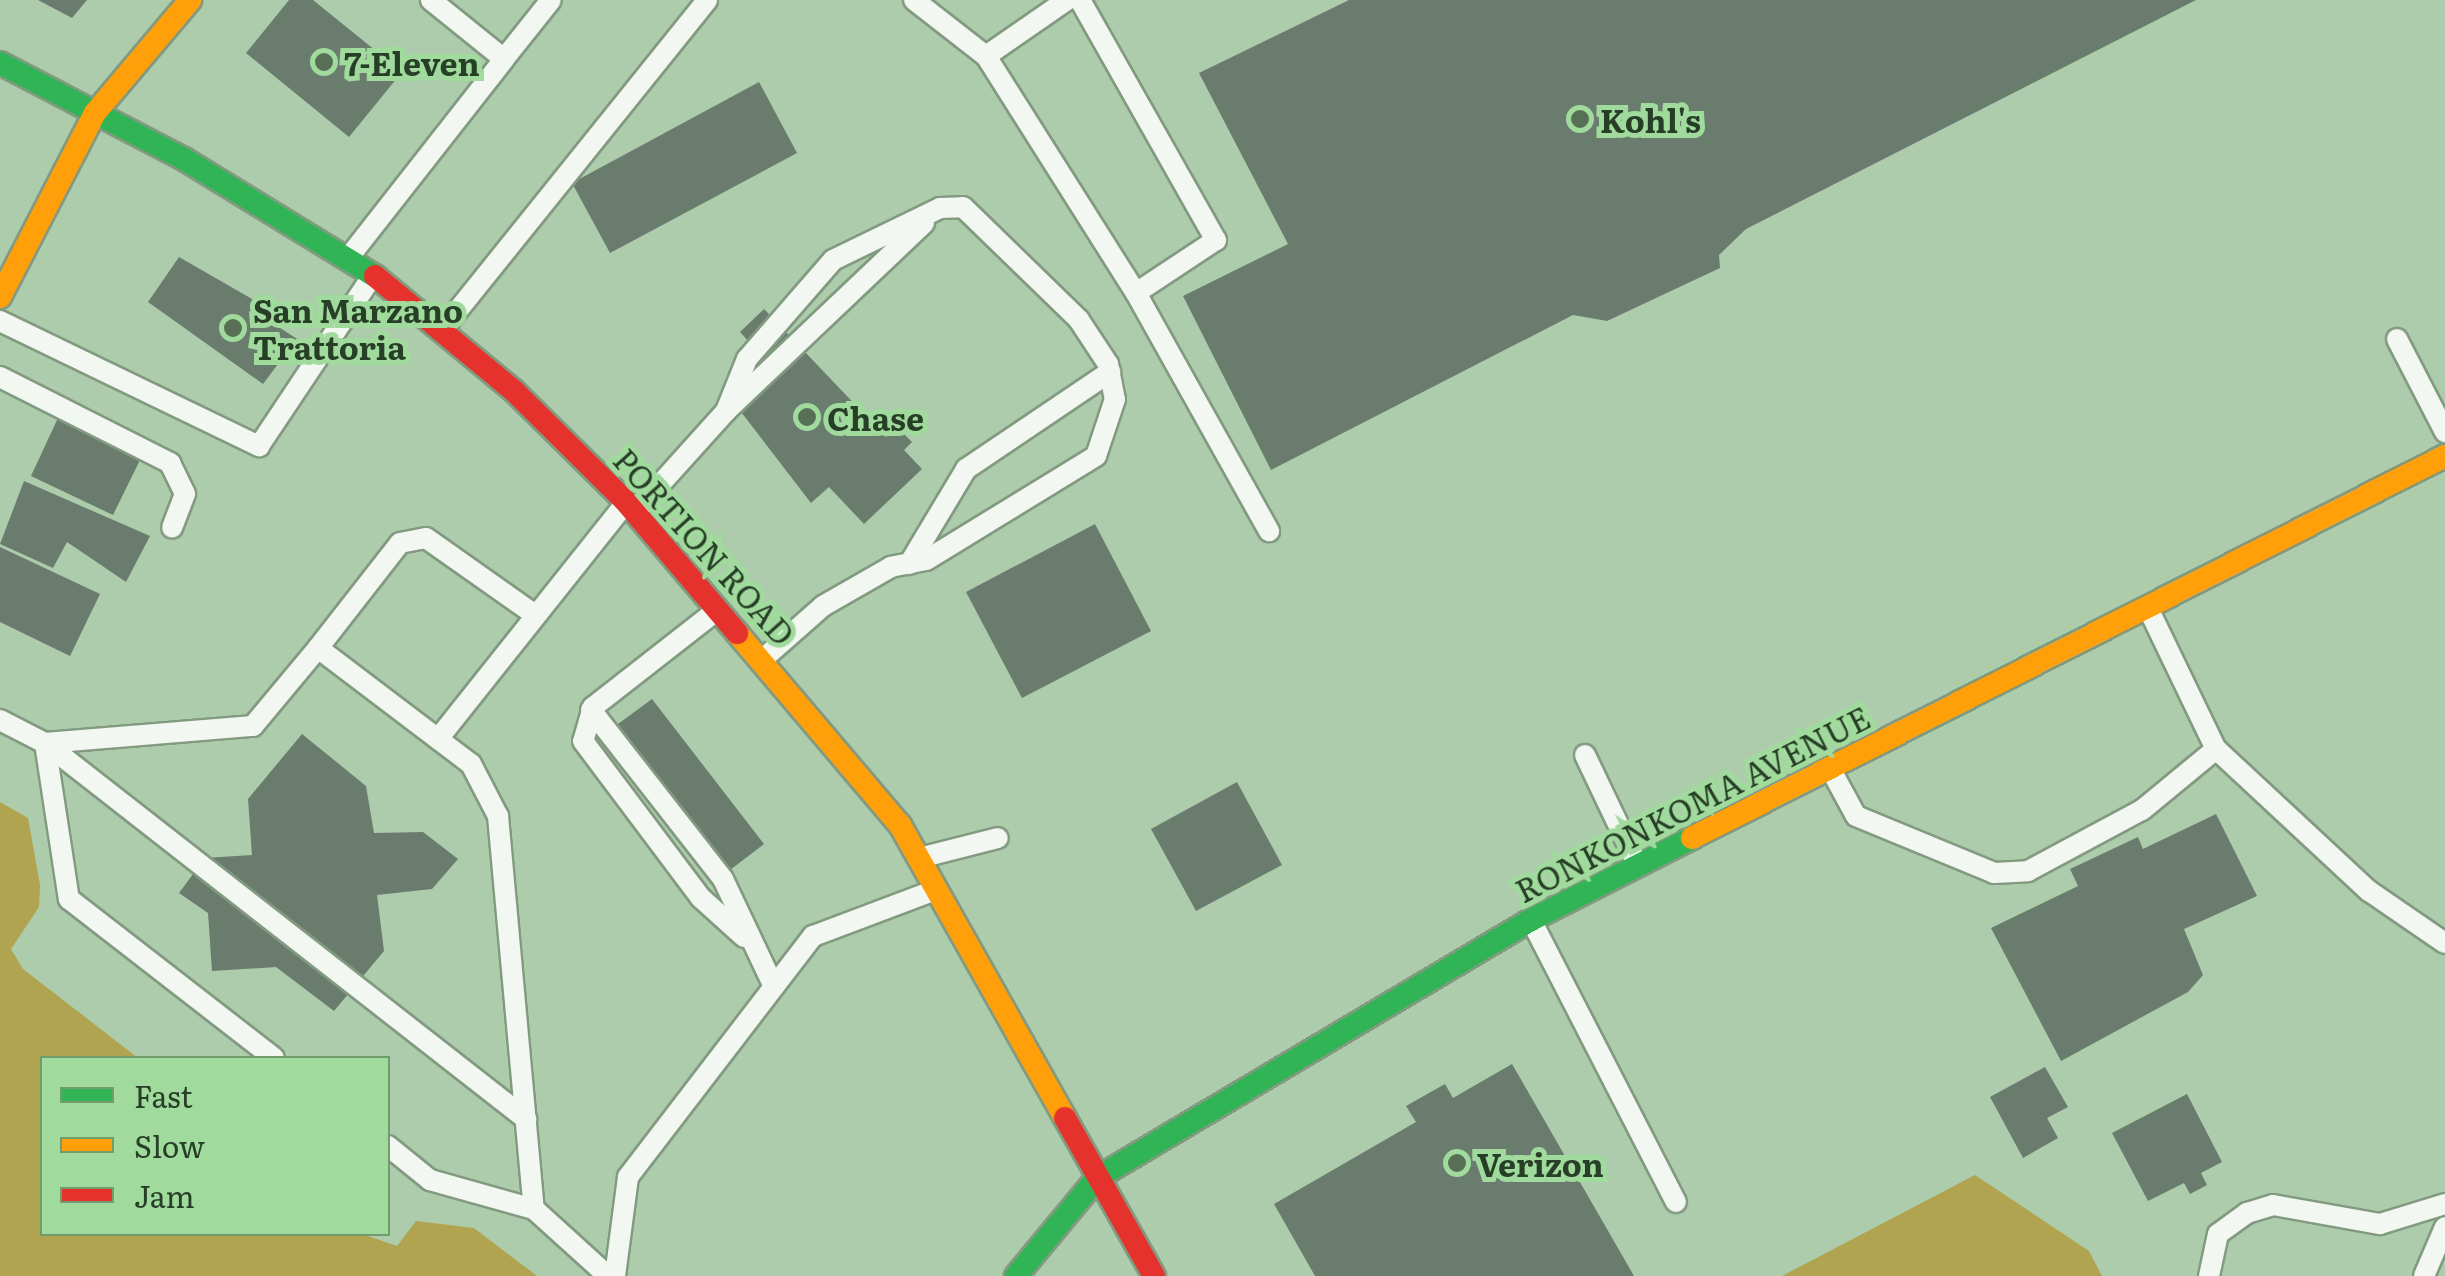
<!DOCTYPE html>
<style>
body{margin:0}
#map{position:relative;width:2445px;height:1276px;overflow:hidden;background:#adccab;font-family:Literata,serif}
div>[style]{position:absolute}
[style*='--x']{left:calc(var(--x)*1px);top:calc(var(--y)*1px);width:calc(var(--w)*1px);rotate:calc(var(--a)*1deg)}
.forest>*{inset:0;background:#b0a450}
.building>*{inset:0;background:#697c6e}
.roads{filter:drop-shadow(2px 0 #829a80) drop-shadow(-2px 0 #829a80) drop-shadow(0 2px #829a80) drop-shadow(0 -2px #829a80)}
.lane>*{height:20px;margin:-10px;padding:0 10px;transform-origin:10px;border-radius:10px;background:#f3f7f2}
.fast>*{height:22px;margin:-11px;padding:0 11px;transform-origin:11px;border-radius:11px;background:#30b455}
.slow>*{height:22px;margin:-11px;padding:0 11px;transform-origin:11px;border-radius:11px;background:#ff9f0a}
.jam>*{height:22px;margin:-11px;padding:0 11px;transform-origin:11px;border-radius:11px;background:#e5322d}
.dots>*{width:28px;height:28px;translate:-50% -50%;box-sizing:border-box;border:5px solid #a0da9d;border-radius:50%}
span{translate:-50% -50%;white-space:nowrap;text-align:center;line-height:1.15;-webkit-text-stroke:10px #a0da9d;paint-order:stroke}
.poi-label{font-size:32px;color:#283f27;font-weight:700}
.left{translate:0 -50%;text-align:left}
.street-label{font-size:32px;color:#283f27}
.legend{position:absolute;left:40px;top:1056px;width:350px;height:180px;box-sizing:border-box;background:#a0da9d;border:2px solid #709c6e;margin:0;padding:12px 18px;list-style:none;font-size:30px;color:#283f27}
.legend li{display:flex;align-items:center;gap:20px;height:50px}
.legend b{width:50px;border:2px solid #709c6e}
</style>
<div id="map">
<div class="forest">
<i style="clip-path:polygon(0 802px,28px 818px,40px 885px,39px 907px,11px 949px,23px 969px,138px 1058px,42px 1058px,42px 1234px,362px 1234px,397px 1246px,416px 1221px,474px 1228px,537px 1276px,0 1276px)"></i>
<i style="clip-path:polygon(1975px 1175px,2089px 1251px,2102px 1276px,1782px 1276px)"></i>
</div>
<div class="building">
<i style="clip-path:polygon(38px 0,87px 0,72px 18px)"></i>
<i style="clip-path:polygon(289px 0,313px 0,402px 72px,349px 137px,246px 53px)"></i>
<i style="clip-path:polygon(1349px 0,2196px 0,1746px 229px,1719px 255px,1720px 268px,1607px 321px,1573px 315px,1271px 470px,1183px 296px,1288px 244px,1199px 73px)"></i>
<i style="clip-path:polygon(759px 82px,797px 153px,610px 253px,572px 183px)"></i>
<i style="clip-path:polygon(179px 257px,271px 310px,265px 318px,297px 339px,263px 384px,148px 302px)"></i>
<i style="clip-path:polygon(764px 309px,886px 437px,896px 426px,912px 442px,904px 450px,922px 469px,864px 524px,829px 487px,811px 503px,738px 408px,776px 371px,740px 332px)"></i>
<i style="clip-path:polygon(58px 418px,140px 460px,113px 515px,31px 476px)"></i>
<i style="clip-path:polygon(24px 481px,150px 536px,126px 582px,67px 542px,53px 568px,0 544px)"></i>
<i style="clip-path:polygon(1095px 524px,1151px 631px,1022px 698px,966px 592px)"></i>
<i style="clip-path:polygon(0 547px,100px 594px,70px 656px,0 622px)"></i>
<i style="clip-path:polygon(652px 699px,764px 844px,730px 870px,618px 724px)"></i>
<i style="clip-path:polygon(302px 734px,366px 786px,374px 833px,423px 832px,458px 859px,432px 889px,377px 895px,384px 951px,334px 1011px,276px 967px,212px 971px,208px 913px,179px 893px,205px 858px,252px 855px,248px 799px)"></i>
<i style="clip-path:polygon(1237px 782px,1282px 865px,1196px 911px,1151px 829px)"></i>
<i style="clip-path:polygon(2216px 814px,2257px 896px,2184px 929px,2203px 975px,2188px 992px,2061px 1061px,1991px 928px,2078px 886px,2070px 869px,2138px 837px,2143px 849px)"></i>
<i style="clip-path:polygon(1512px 1064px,1634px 1276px,1315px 1276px,1274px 1204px,1416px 1122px,1406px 1106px,1445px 1084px,1453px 1098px)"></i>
<i style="clip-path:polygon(2045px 1067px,2068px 1107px,2047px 1118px,2058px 1138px,2023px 1158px,1990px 1097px)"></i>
<i style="clip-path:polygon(2187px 1094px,2222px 1162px,2201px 1173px,2207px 1185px,2190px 1194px,2184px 1183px,2148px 1201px,2112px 1133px)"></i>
</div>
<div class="roads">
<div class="lane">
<i style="--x:914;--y:0;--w:91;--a:37.9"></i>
<i style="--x:986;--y:56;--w:280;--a:57.7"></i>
<i style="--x:1136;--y:293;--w:273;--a:60.8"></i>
<i style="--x:1080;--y:0;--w:276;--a:60.5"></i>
<i style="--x:1216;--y:240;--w:96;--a:146.5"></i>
<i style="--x:986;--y:56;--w:98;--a:-34.7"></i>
<i style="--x:504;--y:59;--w:75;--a:-51.5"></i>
<i style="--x:349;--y:257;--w:251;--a:-51.9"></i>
<i style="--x:504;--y:59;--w:94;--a:-141.1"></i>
<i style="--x:0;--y:321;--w:288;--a:25.8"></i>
<i style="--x:259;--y:446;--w:206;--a:-56.3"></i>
<i style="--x:442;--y:330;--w:423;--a:-51.2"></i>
<i style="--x:2397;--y:339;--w:105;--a:62.7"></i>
<i style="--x:0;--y:377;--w:191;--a:26.8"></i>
<i style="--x:170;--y:463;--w:34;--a:64"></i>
<i style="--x:185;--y:494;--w:36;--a:111"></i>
<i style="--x:726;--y:411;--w:56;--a:-68"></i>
<i style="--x:747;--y:359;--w:131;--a:-49"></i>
<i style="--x:833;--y:260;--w:119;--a:-25.9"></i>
<i style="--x:940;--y:208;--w:23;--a:-2"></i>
<i style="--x:963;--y:207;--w:162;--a:44.2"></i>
<i style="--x:1079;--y:320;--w:53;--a:56.6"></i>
<i style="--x:1108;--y:364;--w:36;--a:79"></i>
<i style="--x:1115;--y:399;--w:60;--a:108.4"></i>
<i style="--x:1096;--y:456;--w:199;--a:148.5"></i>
<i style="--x:926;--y:560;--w:36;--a:169"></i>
<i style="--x:891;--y:567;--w:78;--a:150.2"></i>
<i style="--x:823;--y:606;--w:79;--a:138.6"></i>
<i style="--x:637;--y:510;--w:133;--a:-48"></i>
<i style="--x:726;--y:411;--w:273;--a:-43.5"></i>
<i style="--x:909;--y:564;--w:111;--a:-59"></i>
<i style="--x:966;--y:469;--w:174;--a:-34"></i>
<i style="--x:2148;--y:608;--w:157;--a:64.3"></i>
<i style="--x:2216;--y:749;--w:209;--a:42.9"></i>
<i style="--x:2369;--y:891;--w:92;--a:34.4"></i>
<i style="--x:716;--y:611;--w:156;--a:142"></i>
<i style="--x:593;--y:707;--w:35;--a:106"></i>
<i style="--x:583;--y:741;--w:196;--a:53.1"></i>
<i style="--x:701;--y:898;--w:58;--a:42.2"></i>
<i style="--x:318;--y:648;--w:133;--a:-52"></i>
<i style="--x:400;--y:543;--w:26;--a:-11"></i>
<i style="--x:426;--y:538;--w:133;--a:35.2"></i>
<i style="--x:591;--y:710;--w:214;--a:52"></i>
<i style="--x:723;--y:879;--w:119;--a:64.7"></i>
<i style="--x:0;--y:720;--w:51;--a:27.1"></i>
<i style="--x:45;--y:743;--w:611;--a:38.01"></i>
<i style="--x:438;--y:739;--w:300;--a:-51.5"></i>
<i style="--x:45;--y:743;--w:209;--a:-4.7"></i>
<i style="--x:253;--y:726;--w:102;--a:-50.2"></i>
<i style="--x:318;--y:648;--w:192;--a:37.2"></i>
<i style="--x:471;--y:764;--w:59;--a:62.6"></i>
<i style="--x:498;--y:816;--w:395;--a:84.8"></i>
<i style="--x:534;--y:1209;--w:100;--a:42.2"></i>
<i style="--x:45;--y:743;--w:158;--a:81.3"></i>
<i style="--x:69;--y:899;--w:259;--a:37.8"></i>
<i style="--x:1585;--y:755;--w:123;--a:64.5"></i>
<i style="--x:1831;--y:770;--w:52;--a:61.5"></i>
<i style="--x:1856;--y:816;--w:149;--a:22.4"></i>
<i style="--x:1994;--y:873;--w:34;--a:-3"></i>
<i style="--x:2028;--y:871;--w:129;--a:-28.2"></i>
<i style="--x:2142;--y:810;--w:96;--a:-39.5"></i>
<i style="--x:923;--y:857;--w:77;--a:-14.2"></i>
<i style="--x:1531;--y:920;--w:317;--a:62.8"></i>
<i style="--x:388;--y:1146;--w:54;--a:39"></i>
<i style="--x:430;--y:1180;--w:108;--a:15.6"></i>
<i style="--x:615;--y:1276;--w:100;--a:-82.5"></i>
<i style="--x:628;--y:1177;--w:304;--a:-52.5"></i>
<i style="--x:813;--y:936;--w:128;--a:-20.6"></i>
<i style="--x:2209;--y:1276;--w:43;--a:-77.9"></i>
<i style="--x:2218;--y:1234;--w:36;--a:-36"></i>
<i style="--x:2247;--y:1213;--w:27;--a:-17"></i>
<i style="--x:2273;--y:1205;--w:109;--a:10.1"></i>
<i style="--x:2380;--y:1224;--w:68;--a:-17.1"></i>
<i style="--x:2424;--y:1276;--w:53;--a:-66.8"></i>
</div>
<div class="fast">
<i style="--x:0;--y:63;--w:208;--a:27.6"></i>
<i style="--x:184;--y:159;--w:224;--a:31.5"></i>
<i style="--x:1016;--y:1276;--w:127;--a:-50.4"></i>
<i style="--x:1097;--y:1178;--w:505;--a:-30.73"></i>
<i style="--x:1531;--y:920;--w:181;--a:-27"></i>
</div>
<div class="slow">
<i style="--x:0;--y:297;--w:207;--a:-62.7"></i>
<i style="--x:95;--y:113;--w:148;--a:-49.9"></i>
<i style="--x:737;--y:633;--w:252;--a:49.7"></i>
<i style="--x:900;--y:825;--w:336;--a:60.6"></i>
<i style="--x:1692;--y:838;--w:844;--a:-26.9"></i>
</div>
<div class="jam">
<i style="--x:375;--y:276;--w:180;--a:39.6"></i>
<i style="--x:514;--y:391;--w:158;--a:44.7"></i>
<i style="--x:626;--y:502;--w:172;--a:49.7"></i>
<i style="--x:1065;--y:1118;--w:181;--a:60.6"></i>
</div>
</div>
<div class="dots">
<i style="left:324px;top:62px;background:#577055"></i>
<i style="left:1580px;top:119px;background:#577055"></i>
<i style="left:233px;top:328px;background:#577055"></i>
<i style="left:807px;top:417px;background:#577055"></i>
<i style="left:1457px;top:1163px;background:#577055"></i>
</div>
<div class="poi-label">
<span class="left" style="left:344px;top:62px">7-Eleven</span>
<span class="left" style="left:1600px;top:119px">Kohl's</span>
<span class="left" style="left:253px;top:328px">San Marzano<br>Trattoria</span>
<span class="left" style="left:827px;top:417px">Chase</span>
<span class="left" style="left:1477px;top:1163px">Verizon</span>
</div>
<div class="street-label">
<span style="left:705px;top:546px;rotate:48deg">PORTION ROAD</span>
<span style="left:1692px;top:803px;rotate:-27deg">RONKONKOMA AVENUE</span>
</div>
<ul class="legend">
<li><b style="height:12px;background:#30b455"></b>Fast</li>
<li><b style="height:12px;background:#ff9f0a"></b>Slow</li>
<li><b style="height:12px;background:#e5322d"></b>Jam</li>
</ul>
</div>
